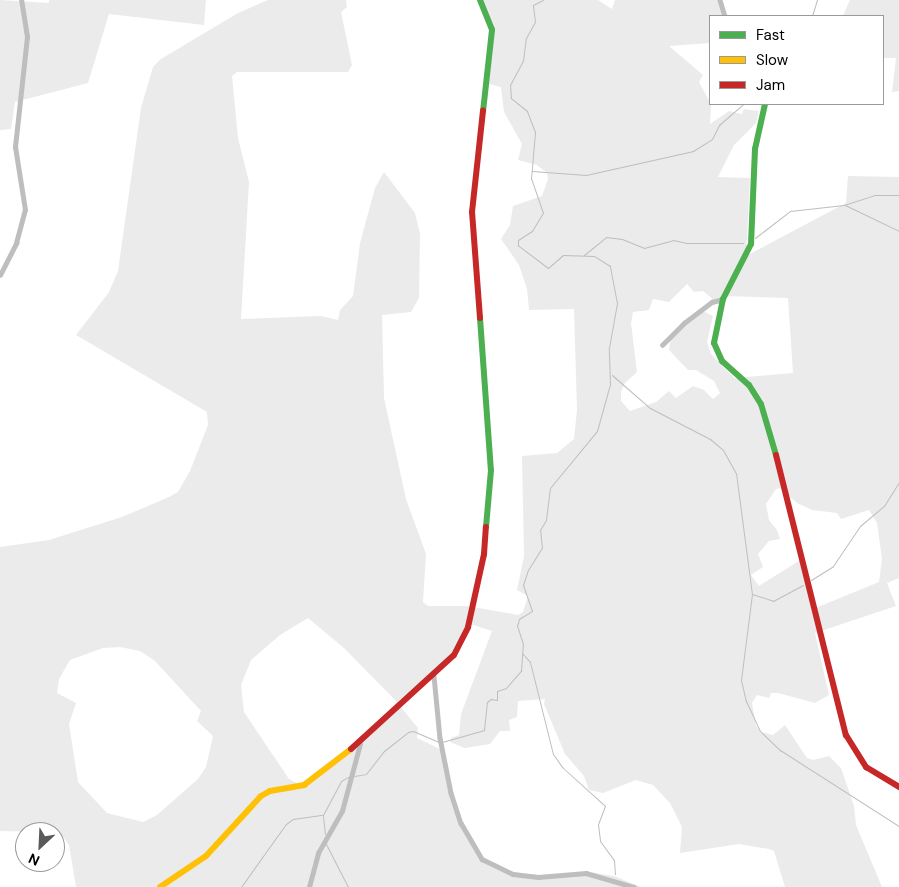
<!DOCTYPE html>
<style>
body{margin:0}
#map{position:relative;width:899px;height:887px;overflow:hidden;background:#fff;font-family:"DM Sans",sans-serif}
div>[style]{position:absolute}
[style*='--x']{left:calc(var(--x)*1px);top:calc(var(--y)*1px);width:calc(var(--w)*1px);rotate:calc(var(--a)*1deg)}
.green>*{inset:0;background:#ebebeb}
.stream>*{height:1px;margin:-0.5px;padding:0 0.5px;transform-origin:0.5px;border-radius:0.5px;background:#bebebe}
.street>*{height:4.5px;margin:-2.25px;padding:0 2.25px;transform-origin:2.25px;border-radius:2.25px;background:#bebebe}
.fast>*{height:6px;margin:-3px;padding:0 3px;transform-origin:3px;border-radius:3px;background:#4caf50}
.slow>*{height:6px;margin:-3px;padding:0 3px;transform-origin:3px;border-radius:3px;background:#ffc107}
.jam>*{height:6px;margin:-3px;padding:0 3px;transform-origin:3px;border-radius:3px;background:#c62828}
span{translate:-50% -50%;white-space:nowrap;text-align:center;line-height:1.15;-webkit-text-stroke:4px #fff;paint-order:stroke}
.legend{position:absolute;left:709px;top:15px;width:175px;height:90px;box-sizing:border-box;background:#fff;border:1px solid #999;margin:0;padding:6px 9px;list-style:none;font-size:15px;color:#000}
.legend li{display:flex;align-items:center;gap:10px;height:25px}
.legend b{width:25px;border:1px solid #999}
.north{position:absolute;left:15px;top:822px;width:50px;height:50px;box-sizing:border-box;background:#fff;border:1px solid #999;border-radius:50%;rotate:205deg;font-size:14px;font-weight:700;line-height:20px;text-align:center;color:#000}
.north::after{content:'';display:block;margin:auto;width:18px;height:22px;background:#595959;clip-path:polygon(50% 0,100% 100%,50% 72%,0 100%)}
</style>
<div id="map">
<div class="green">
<i style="clip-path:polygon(0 0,49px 3px,49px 0,206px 0,204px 25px,109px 14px,88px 83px,15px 102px,11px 129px,0 130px)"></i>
<i style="clip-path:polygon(evenodd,268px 0,346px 0,347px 7px,341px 12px,352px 65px,348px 72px,237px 72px,232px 76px,238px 138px,249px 182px,241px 319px,321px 316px,338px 320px,340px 310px,353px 296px,360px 243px,375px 188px,384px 172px,415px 213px,420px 234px,419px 298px,411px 312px,382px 315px,384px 398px,406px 499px,426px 554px,423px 602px,428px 606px,467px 606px,518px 615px,523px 612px,528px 596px,517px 590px,524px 556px,522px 456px,557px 453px,574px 439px,577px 410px,574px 309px,529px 310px,527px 289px,519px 265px,501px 239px,510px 225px,513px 206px,542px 196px,548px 179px,547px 173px,537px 165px,518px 160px,522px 144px,504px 112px,501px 87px,489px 84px,494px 31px,482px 0,598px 0,612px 9px,615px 0,720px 0,724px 16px,710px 16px,710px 43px,669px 46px,703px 75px,699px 82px,711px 104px,710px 124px,729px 111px,742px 114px,744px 109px,759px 111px,756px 123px,734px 145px,718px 177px,750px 178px,746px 256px,846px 203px,848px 176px,899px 177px,899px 578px,887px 583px,896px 606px,815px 633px,829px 695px,815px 703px,778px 693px,771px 693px,769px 698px,757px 695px,752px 703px,756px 725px,761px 732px,773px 735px,785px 725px,807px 758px,813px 760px,829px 756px,841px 768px,854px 806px,856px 825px,882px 887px,785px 887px,774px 851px,769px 849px,739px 844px,680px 853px,682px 827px,670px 803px,653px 785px,636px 780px,603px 793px,589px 790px,584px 776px,565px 754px,544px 704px,545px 699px,518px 701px,517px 717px,509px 720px,510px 731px,500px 731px,490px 744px,465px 748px,450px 742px,451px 738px,459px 735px,461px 714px,492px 631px,467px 623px,457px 647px,444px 661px,397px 702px,344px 648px,308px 618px,280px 635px,251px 660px,241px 685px,244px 712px,289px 779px,304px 787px,400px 706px,418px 728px,417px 738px,444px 751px,447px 787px,464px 830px,485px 860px,504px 871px,545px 876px,589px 872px,614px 876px,641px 887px,76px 887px,69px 845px,63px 837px,55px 832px,0 831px,0 547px,49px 540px,122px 517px,169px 497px,178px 492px,190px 471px,208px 425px,207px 412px,76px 335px,109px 292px,118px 271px,141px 108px,153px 67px,161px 59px,238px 13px,268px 0,687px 284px,694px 292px,703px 291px,719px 304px,723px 296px,788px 298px,793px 373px,734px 378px,711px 354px,707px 342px,713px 316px,703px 311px,671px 336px,669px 350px,688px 370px,696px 370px,714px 381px,720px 393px,713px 399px,704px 390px,693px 386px,676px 398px,669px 391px,656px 402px,630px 411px,621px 401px,621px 392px,625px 383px,637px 372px,631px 323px,633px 312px,649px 310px,653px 299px,669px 302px,687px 284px,268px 0,780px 488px,797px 503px,812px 510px,837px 513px,841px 519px,869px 510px,877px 523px,882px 559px,879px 582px,813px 609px,802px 559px,759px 586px,751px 575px,763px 567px,758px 554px,769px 541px,780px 539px,777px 530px,769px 520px,766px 504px,776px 489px,780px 488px,268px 0,120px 647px,140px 651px,155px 661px,201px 711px,197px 721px,213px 736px,206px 767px,198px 779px,157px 815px,143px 822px,107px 813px,78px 782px,69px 724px,76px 703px,57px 693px,59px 679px,70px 660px,103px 648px,120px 647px)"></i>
<i style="clip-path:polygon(850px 0,899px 0,899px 91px,892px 92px,896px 58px,883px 58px,883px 16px,843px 16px)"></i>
</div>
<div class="stream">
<i style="--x:812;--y:16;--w:17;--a:-73"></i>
<i style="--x:532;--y:171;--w:54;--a:4.2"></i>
<i style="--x:586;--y:175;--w:110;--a:-12.6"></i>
<i style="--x:693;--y:151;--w:22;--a:-32"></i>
<i style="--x:712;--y:139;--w:16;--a:-63"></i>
<i style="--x:719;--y:125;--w:32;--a:-41"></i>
<i style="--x:845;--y:205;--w:60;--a:25.7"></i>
<i style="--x:755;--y:238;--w:44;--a:-37.6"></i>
<i style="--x:790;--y:211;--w:54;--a:-6.3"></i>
<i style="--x:844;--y:205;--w:32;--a:-18"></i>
<i style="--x:874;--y:195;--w:25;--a:0"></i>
<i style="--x:584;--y:255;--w:28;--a:-39"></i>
<i style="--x:606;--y:237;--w:16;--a:7"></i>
<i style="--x:622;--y:239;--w:24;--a:22"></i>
<i style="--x:644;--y:248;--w:30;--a:-15"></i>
<i style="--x:673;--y:240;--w:14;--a:12"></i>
<i style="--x:687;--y:243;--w:56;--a:0"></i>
<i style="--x:612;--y:375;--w:50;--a:41"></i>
<i style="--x:650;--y:408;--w:68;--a:27.3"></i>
<i style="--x:710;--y:439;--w:17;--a:40"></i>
<i style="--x:723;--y:450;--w:26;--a:61"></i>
<i style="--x:736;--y:473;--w:122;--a:82.5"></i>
<i style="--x:752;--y:594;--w:87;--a:97.3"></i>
<i style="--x:741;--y:680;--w:22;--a:77"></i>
<i style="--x:746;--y:701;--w:33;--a:65"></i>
<i style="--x:760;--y:731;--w:28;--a:44"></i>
<i style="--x:780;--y:750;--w:141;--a:32.6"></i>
<i style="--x:811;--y:580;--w:26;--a:-32"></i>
<i style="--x:833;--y:566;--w:48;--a:-56"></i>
<i style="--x:860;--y:526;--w:31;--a:-40"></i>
<i style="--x:884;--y:506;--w:28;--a:-58"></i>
<i style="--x:752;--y:594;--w:22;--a:18"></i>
<i style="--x:773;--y:601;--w:34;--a:-28"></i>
<i style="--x:522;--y:653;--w:12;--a:48"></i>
<i style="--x:530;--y:662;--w:95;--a:76"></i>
<i style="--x:553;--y:754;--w:16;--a:55"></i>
<i style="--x:562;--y:767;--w:58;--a:42.2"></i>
<i style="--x:605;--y:806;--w:19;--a:111"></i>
<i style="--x:598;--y:824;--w:17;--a:83"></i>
<i style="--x:600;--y:841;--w:24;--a:54"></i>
<i style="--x:614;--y:860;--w:14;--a:86"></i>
<i style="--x:442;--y:742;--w:44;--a:-15.9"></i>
<i style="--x:484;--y:730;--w:28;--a:-84"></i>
<i style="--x:487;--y:702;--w:5;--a:-37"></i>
<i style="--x:491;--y:699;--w:6;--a:9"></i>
<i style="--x:497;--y:700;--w:9;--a:-90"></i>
<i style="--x:497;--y:691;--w:9;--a:-18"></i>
<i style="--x:506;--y:688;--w:23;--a:-49"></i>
<i style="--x:521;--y:671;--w:27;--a:-86"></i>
<i style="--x:523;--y:644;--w:19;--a:-108"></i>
<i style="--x:517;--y:626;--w:7;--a:-74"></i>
<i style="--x:519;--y:619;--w:15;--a:-32"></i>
<i style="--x:532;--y:611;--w:28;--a:-109"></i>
<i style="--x:523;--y:585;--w:16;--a:-72"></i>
<i style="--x:528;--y:570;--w:26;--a:-58"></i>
<i style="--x:542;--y:548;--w:18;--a:-96"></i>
<i style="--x:540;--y:530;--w:12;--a:-59"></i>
<i style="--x:546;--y:520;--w:32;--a:-83"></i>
<i style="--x:550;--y:488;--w:74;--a:-50.5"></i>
<i style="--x:597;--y:431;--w:49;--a:-74.5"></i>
<i style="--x:610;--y:384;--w:36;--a:-92"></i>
<i style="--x:609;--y:348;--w:46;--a:-79.9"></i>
<i style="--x:617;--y:303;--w:38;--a:-101"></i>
<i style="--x:610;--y:266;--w:19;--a:-148"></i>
<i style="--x:594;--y:256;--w:31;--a:-178"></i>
<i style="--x:563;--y:255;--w:20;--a:139"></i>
<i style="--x:548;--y:268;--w:38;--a:-143"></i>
<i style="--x:518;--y:245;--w:5;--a:-90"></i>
<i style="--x:518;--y:240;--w:17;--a:-33"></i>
<i style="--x:532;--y:231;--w:21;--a:-59"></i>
<i style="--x:543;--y:213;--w:36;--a:-109"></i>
<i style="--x:531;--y:179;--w:47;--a:-85.1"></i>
<i style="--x:535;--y:132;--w:22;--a:-111"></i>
<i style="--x:527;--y:111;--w:21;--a:-141"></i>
<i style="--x:511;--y:98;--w:13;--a:-94"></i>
<i style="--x:510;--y:85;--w:27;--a:-62"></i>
<i style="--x:523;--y:61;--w:23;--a:-83"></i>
<i style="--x:526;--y:38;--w:18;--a:-61"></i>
<i style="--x:535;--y:22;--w:17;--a:-97"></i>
<i style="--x:533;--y:5;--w:11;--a:-27"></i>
<i style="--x:354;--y:776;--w:12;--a:-9"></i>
<i style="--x:366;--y:774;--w:29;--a:-52"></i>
<i style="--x:384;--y:751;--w:31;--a:-38"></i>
<i style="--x:408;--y:732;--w:5;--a:-11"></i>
<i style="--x:413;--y:731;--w:28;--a:23"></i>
<i style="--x:323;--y:816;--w:18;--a:84"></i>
<i style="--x:326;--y:844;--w:48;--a:62.9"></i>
<i style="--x:241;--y:887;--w:77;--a:-54.5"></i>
<i style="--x:286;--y:824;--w:9;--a:-36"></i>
<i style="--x:293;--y:819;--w:30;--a:-8"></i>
<i style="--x:323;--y:815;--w:38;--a:-62"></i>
<i style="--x:341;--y:781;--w:10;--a:-29"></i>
</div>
<div class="street">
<i style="--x:720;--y:0;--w:17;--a:73"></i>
<i style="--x:0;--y:275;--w:36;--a:-63"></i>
<i style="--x:16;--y:243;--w:34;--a:-75"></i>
<i style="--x:25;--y:210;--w:64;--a:-99"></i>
<i style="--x:15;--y:147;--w:111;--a:-83.8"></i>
<i style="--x:27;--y:37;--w:37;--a:-99"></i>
<i style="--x:662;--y:345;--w:31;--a:-45"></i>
<i style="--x:684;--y:323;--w:35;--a:-37"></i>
<i style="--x:712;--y:302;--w:11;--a:-15"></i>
<i style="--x:434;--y:676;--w:62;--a:84.5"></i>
<i style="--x:440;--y:738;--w:56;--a:78.7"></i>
<i style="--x:451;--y:793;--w:32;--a:72"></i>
<i style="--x:461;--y:823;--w:42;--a:59.7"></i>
<i style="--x:482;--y:859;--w:34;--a:26"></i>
<i style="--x:513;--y:874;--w:25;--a:7"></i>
<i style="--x:538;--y:877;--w:48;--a:-4.8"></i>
<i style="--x:586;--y:873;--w:50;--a:16.3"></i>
<i style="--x:309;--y:887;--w:35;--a:-75"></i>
<i style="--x:318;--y:853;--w:48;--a:-60.3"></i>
<i style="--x:342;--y:811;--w:69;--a:-75"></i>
</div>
<div class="fast">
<i style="--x:480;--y:0;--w:32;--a:68"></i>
<i style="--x:492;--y:30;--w:81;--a:96.3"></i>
<i style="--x:765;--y:104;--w:46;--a:102.5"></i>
<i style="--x:755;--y:149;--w:95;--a:92.4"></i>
<i style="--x:751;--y:244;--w:62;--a:117"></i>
<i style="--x:723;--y:299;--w:45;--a:101.6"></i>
<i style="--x:714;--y:343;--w:20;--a:66"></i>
<i style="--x:722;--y:361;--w:36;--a:42"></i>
<i style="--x:749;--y:385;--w:22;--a:58"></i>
<i style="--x:761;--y:404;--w:53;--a:73.6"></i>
<i style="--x:480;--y:318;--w:152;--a:85.9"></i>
<i style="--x:491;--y:470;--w:57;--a:95"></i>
</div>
<div class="slow">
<i style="--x:160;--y:887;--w:55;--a:-34"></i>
<i style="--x:206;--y:856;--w:81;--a:-47.5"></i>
<i style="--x:261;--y:796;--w:10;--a:-29"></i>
<i style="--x:270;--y:791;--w:35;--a:-10"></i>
<i style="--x:304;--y:785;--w:59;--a:-37.5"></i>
</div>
<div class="jam">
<i style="--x:480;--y:318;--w:106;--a:-94.3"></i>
<i style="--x:472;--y:212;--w:102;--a:-83.8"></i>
<i style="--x:776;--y:455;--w:289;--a:76"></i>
<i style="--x:846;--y:735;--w:38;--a:58"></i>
<i style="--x:866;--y:767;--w:39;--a:31"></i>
<i style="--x:351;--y:749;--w:139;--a:-42.4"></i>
<i style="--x:454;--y:655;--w:31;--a:-63"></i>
<i style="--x:468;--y:627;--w:75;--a:-77.6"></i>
<i style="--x:484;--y:554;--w:27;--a:-86"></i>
</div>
<ul class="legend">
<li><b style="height:6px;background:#4caf50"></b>Fast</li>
<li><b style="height:6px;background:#ffc107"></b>Slow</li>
<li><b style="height:6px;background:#c62828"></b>Jam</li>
</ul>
<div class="north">N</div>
</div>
